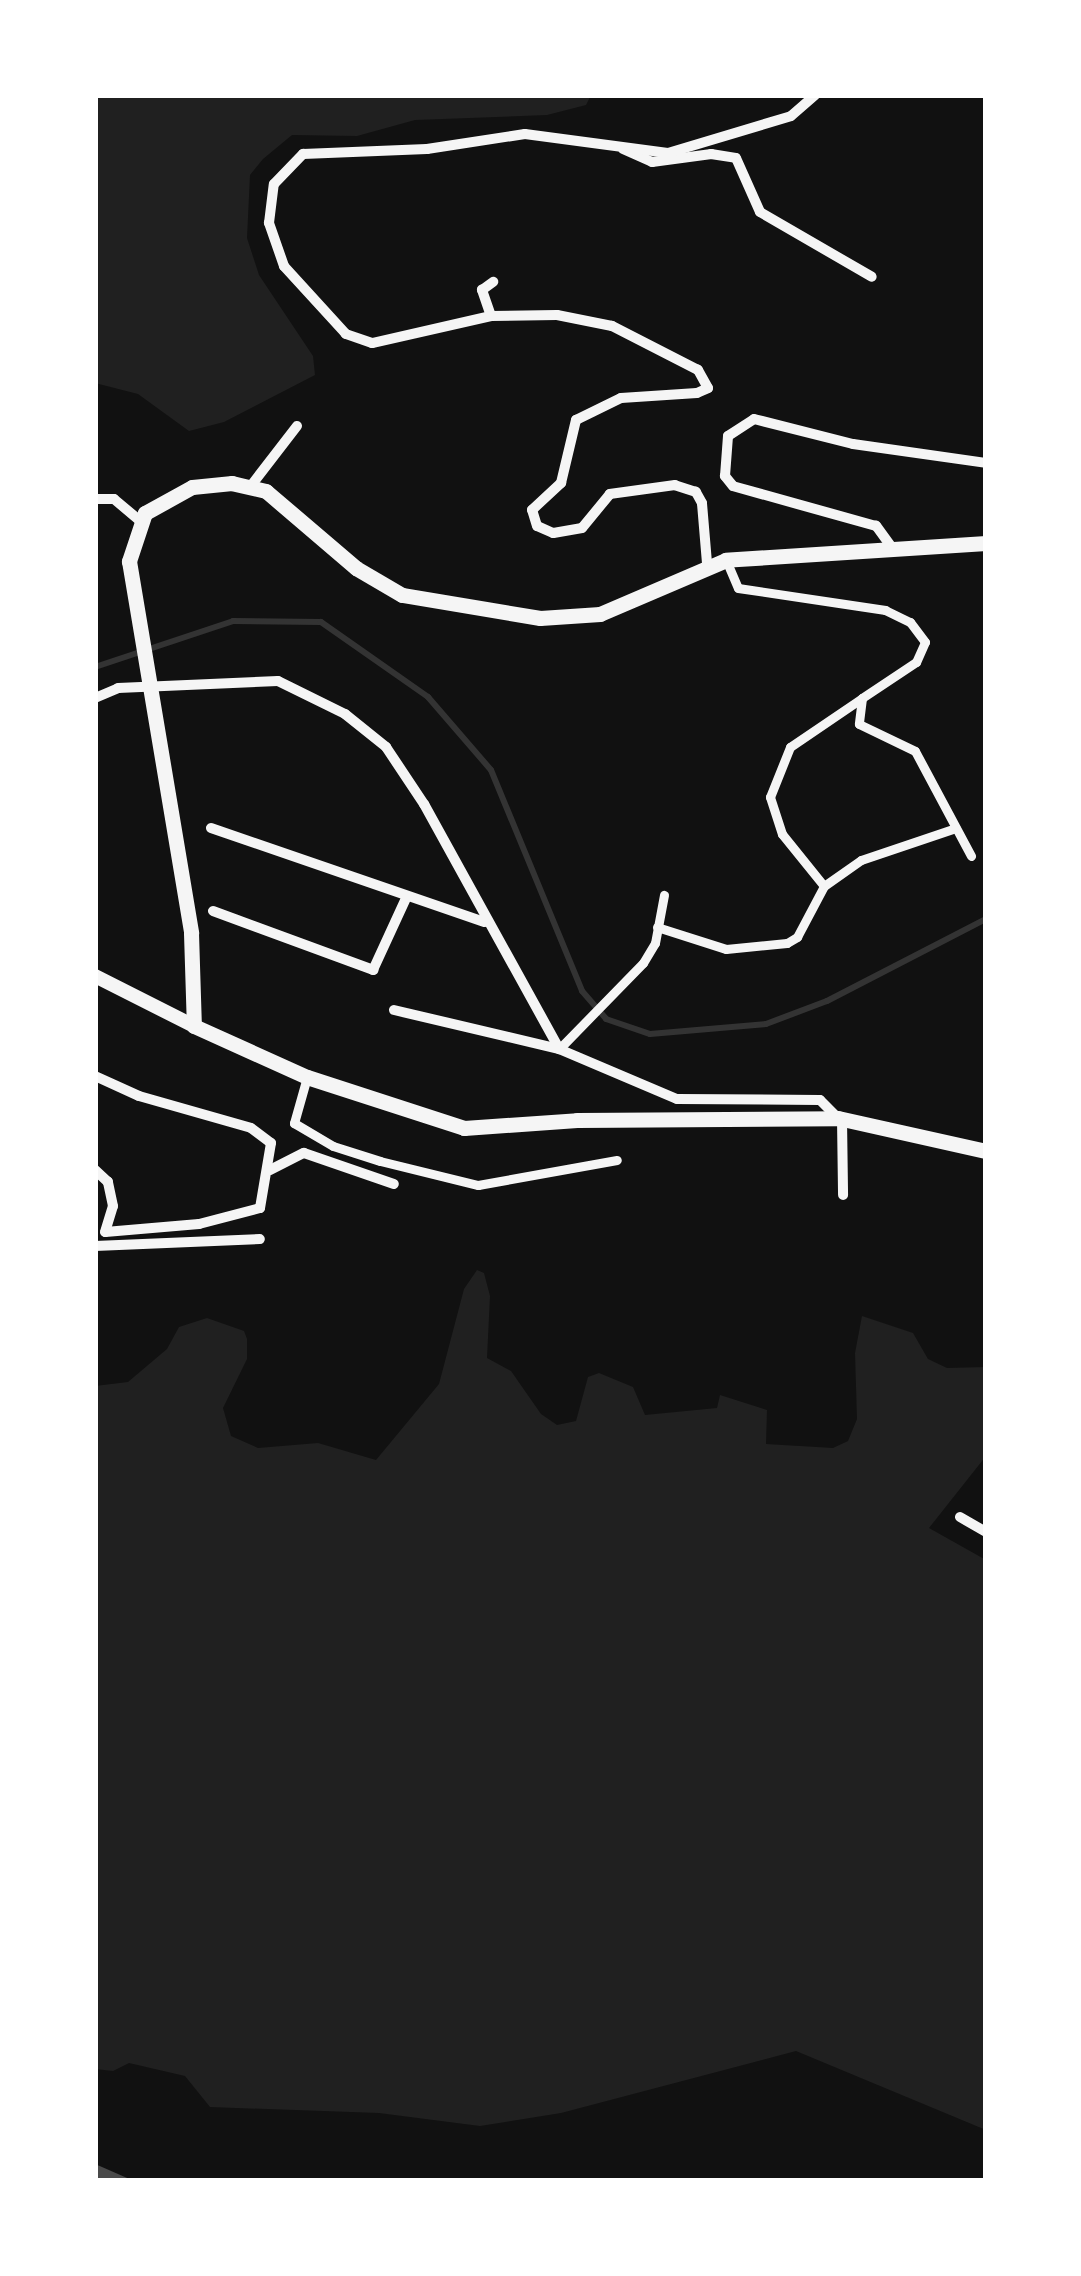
<!DOCTYPE html>
<style>
body{margin:0}
#map{position:relative;width:1081px;height:2276px;overflow:hidden;background:#111;font-family:Overpass,sans-serif}
div>[style]{position:absolute}
[style*='--x']{left:calc(var(--x)*1px);top:calc(var(--y)*1px);width:calc(var(--w)*1px);rotate:calc(var(--a)*1deg)}
.green>*{inset:0;background:#202020}
.stream>*{height:6px;margin:-3px;padding:0 3px;transform-origin:3px;border-radius:3px;background:#333}
.building>*{inset:0;background:#4a4a4a}
.pedestrian>*{height:9px;margin:-4.5px;padding:0 4.5px;transform-origin:4.5px;border-radius:4.5px;background:#f5f5f5}
.minor>*{height:10px;margin:-5px;padding:0 5px;transform-origin:5px;border-radius:5px;background:#f5f5f5}
.tertiary>*{height:14px;margin:-7px;padding:0 7px;transform-origin:7px;border-radius:7px;background:#f5f5f5}
.secondary>*{height:15px;margin:-7.5px;padding:0 7.5px;transform-origin:7.5px;border-radius:7.5px;background:#f5f5f5}
span{translate:-50% -50%;white-space:nowrap;text-align:center;line-height:1.15;-webkit-text-stroke:10px #fff;paint-order:stroke}
.frame{position:absolute;inset:0;border:98px solid #fff;pointer-events:none}
</style>
<div id="map">
<div class="green">
<i style="clip-path:polygon(95px 95px,591px 95px,586px 105px,547px 115px,415px 120px,357px 136px,292px 135px,263px 159px,250px 175px,247px 238px,259px 275px,313px 356px,315px 375px,224px 422px,189px 431px,138px 394px,95px 383px)"></i>
<i style="clip-path:polygon(477px 1270px,484px 1273px,490px 1296px,487px 1358px,511px 1371px,541px 1414px,557px 1425px,576px 1421px,588px 1377px,599px 1373px,633px 1387px,645px 1415px,717px 1408px,720px 1395px,767px 1410px,766px 1444px,833px 1448px,848px 1441px,857px 1419px,855px 1353px,862px 1316px,913px 1333px,928px 1359px,947px 1368px,986px 1367px,986px 1456px,929px 1528px,986px 1560px,986px 2130px,796px 2051px,561px 2113px,480px 2126px,379px 2113px,210px 2107px,185px 2076px,129px 2063px,113px 2071px,95px 2069px,95px 1386px,128px 1382px,167px 1349px,179px 1327px,207px 1318px,244px 1331px,247px 1339px,247px 1359px,223px 1408px,231px 1436px,258px 1448px,318px 1443px,376px 1460px,439px 1384px,464px 1289px)"></i>
</div>
<div class="stream">
<i style="--x:95;--y:667;--w:145;--a:-18.4"></i>
<i style="--x:233;--y:621;--w:88;--a:0.7"></i>
<i style="--x:321;--y:622;--w:131;--a:35"></i>
<i style="--x:428;--y:697;--w:96;--a:49.2"></i>
<i style="--x:491;--y:770;--w:239;--a:67.6"></i>
<i style="--x:582;--y:991;--w:37;--a:49"></i>
<i style="--x:606;--y:1019;--w:46;--a:18.8"></i>
<i style="--x:650;--y:1034;--w:116;--a:-4.9"></i>
<i style="--x:766;--y:1024;--w:65;--a:-20.7"></i>
<i style="--x:827;--y:1001;--w:179;--a:-27.3"></i>
</div>
<div class="building">
<i style="clip-path:polygon(95px 2164px,102px 2167px,134px 2181px,95px 2181px)"></i>
</div>
<div class="pedestrian">
<i style="--x:726;--y:560;--w:30;--a:67"></i>
<i style="--x:738;--y:588;--w:149;--a:8.5"></i>
<i style="--x:885;--y:610;--w:28;--a:26"></i>
<i style="--x:910;--y:622;--w:25;--a:53"></i>
<i style="--x:925;--y:642;--w:22;--a:114"></i>
<i style="--x:916;--y:662;--w:65;--a:146.3"></i>
<i style="--x:862;--y:698;--w:26;--a:97"></i>
<i style="--x:859;--y:724;--w:62;--a:25.7"></i>
<i style="--x:915;--y:751;--w:119;--a:61.9"></i>
<i style="--x:824;--y:886;--w:67;--a:-128.9"></i>
<i style="--x:782;--y:834;--w:39;--a:-108"></i>
<i style="--x:770;--y:797;--w:54;--a:-68.2"></i>
<i style="--x:790;--y:747;--w:87;--a:-34.2"></i>
<i style="--x:657;--y:927;--w:72;--a:17.7"></i>
<i style="--x:726;--y:949;--w:61;--a:-5.6"></i>
<i style="--x:787;--y:943;--w:12;--a:-31"></i>
<i style="--x:797;--y:937;--w:58;--a:-62.1"></i>
<i style="--x:824;--y:886;--w:45;--a:-35.1"></i>
<i style="--x:861;--y:860;--w:100;--a:-18.6"></i>
<i style="--x:559;--y:1049;--w:120;--a:-45.7"></i>
<i style="--x:643;--y:963;--w:23;--a:-59"></i>
<i style="--x:655;--y:943;--w:49;--a:-79.4"></i>
<i style="--x:307;--y:1077;--w:48;--a:105.8"></i>
<i style="--x:294;--y:1123;--w:45;--a:30.5"></i>
<i style="--x:333;--y:1146;--w:49;--a:17.7"></i>
<i style="--x:380;--y:1161;--w:101;--a:13.8"></i>
<i style="--x:478;--y:1185;--w:141;--a:-10.2"></i>
</div>
<div class="minor">
<i style="--x:623;--y:149;--w:32;--a:24"></i>
<i style="--x:652;--y:162;--w:60;--a:-7.7"></i>
<i style="--x:711;--y:154;--w:25;--a:9"></i>
<i style="--x:736;--y:158;--w:59;--a:66"></i>
<i style="--x:760;--y:212;--w:129;--a:30.1"></i>
<i style="--x:491;--y:316;--w:28;--a:-109"></i>
<i style="--x:482;--y:290;--w:14;--a:-36"></i>
<i style="--x:250;--y:487;--w:77;--a:-52.4"></i>
<i style="--x:95;--y:499;--w:19;--a:0"></i>
<i style="--x:114;--y:499;--w:34;--a:40"></i>
<i style="--x:893;--y:549;--w:29;--a:-126"></i>
<i style="--x:876;--y:526;--w:148;--a:-164.4"></i>
<i style="--x:733;--y:486;--w:13;--a:-129"></i>
<i style="--x:725;--y:476;--w:40;--a:-85.7"></i>
<i style="--x:728;--y:436;--w:31;--a:-33"></i>
<i style="--x:754;--y:419;--w:102;--a:14.2"></i>
<i style="--x:853;--y:444;--w:134;--a:8.1"></i>
<i style="--x:707;--y:563;--w:60;--a:-94.8"></i>
<i style="--x:702;--y:503;--w:13;--a:-119"></i>
<i style="--x:696;--y:492;--w:22;--a:-162"></i>
<i style="--x:675;--y:485;--w:66;--a:172.1"></i>
<i style="--x:610;--y:494;--w:44;--a:129.5"></i>
<i style="--x:582;--y:528;--w:29;--a:170"></i>
<i style="--x:553;--y:533;--w:17;--a:-156"></i>
<i style="--x:537;--y:526;--w:17;--a:-107"></i>
<i style="--x:532;--y:510;--w:40;--a:-43"></i>
<i style="--x:561;--y:483;--w:65;--a:-76.6"></i>
<i style="--x:576;--y:420;--w:50;--a:-26.1"></i>
<i style="--x:621;--y:398;--w:76;--a:-3.8"></i>
<i style="--x:697;--y:393;--w:12;--a:-24"></i>
<i style="--x:708;--y:388;--w:21;--a:-119"></i>
<i style="--x:698;--y:370;--w:97;--a:-152.9"></i>
<i style="--x:612;--y:326;--w:56;--a:-168.7"></i>
<i style="--x:557;--y:315;--w:66;--a:179.1"></i>
<i style="--x:491;--y:316;--w:122;--a:167.2"></i>
<i style="--x:372;--y:343;--w:28;--a:-161"></i>
<i style="--x:346;--y:334;--w:92;--a:-132.4"></i>
<i style="--x:284;--y:266;--w:46;--a:-109.2"></i>
<i style="--x:269;--y:223;--w:39;--a:-83"></i>
<i style="--x:274;--y:184;--w:42;--a:-46"></i>
<i style="--x:303;--y:154;--w:124;--a:-2.3"></i>
<i style="--x:427;--y:149;--w:99;--a:-8.7"></i>
<i style="--x:525;--y:134;--w:144;--a:7.6"></i>
<i style="--x:668;--y:153;--w:128;--a:-16.7"></i>
<i style="--x:791;--y:116;--w:32;--a:-41"></i>
<i style="--x:95;--y:698;--w:25;--a:-23"></i>
<i style="--x:118;--y:688;--w:160;--a:-2.5"></i>
<i style="--x:278;--y:681;--w:75;--a:26.2"></i>
<i style="--x:345;--y:714;--w:53;--a:38.8"></i>
<i style="--x:386;--y:747;--w:69;--a:56.3"></i>
<i style="--x:424;--y:804;--w:280;--a:61.1"></i>
<i style="--x:559;--y:1049;--w:128;--a:23"></i>
<i style="--x:677;--y:1099;--w:143;--a:0.4"></i>
<i style="--x:820;--y:1100;--w:25;--a:45"></i>
<i style="--x:211;--y:828;--w:289;--a:19"></i>
<i style="--x:213;--y:911;--w:171;--a:20.2"></i>
<i style="--x:373;--y:970;--w:81;--a:-65.3"></i>
<i style="--x:394;--y:1010;--w:170;--a:13.3"></i>
<i style="--x:95;--y:1076;--w:48;--a:24.4"></i>
<i style="--x:139;--y:1096;--w:116;--a:15.9"></i>
<i style="--x:251;--y:1128;--w:25;--a:37"></i>
<i style="--x:271;--y:1143;--w:66;--a:99.6"></i>
<i style="--x:260;--y:1208;--w:63;--a:165.3"></i>
<i style="--x:199;--y:1224;--w:94;--a:175.1"></i>
<i style="--x:105;--y:1232;--w:27;--a:-73"></i>
<i style="--x:113;--y:1206;--w:25;--a:-102"></i>
<i style="--x:108;--y:1182;--w:18;--a:-137"></i>
<i style="--x:842;--y:1119;--w:76;--a:89.2"></i>
<i style="--x:270;--y:1170;--w:38;--a:-27"></i>
<i style="--x:304;--y:1153;--w:95;--a:19"></i>
<i style="--x:95;--y:1246;--w:165;--a:-2.4"></i>
<i style="--x:960;--y:1517;--w:30;--a:30"></i>
</div>
<div class="tertiary">
<i style="--x:95;--y:976;--w:111;--a:26.8"></i>
</div>
<div class="secondary">
<i style="--x:986;--y:543;--w:261;--a:176.3"></i>
<i style="--x:726;--y:560;--w:137;--a:156.8"></i>
<i style="--x:600;--y:614;--w:60;--a:176.2"></i>
<i style="--x:540;--y:618;--w:140;--a:-170.5"></i>
<i style="--x:402;--y:595;--w:53;--a:-149.6"></i>
<i style="--x:356;--y:568;--w:118;--a:-139.5"></i>
<i style="--x:266;--y:491;--w:35;--a:-167"></i>
<i style="--x:232;--y:483;--w:40;--a:174.3"></i>
<i style="--x:192;--y:487;--w:54;--a:151"></i>
<i style="--x:145;--y:513;--w:51;--a:108.4"></i>
<i style="--x:129;--y:561;--w:377;--a:80.5"></i>
<i style="--x:191;--y:933;--w:93;--a:88.2"></i>
<i style="--x:194;--y:1026;--w:124;--a:24.3"></i>
<i style="--x:307;--y:1077;--w:165;--a:18"></i>
<i style="--x:464;--y:1128;--w:113;--a:-4"></i>
<i style="--x:577;--y:1120;--w:261;--a:-0.4"></i>
<i style="--x:838;--y:1118;--w:152;--a:12.6"></i>
</div>
<div class="frame"></div>
</div>
